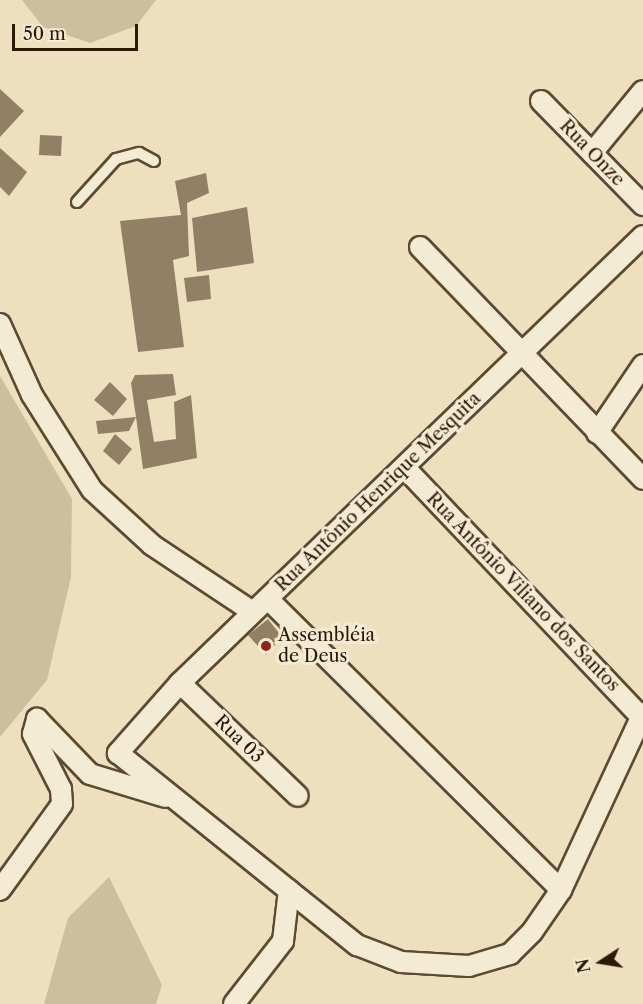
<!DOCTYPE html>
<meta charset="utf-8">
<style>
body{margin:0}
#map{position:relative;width:643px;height:1004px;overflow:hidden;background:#eee0bf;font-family:"Libre Caslon Text",serif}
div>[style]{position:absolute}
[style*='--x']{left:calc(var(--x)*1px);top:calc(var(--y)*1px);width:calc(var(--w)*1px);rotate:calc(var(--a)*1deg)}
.green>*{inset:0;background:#cdbe9f}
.building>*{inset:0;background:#918065}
.roads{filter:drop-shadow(2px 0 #5c4a32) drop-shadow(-2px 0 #5c4a32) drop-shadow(0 2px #5c4a32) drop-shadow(0 -2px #5c4a32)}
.service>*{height:10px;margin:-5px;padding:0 5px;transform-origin:5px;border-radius:5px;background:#f4ebd5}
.minor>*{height:20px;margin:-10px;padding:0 10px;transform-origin:10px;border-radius:10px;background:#f4ebd5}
.dots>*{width:16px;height:16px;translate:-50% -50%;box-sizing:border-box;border:3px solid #f4ebd5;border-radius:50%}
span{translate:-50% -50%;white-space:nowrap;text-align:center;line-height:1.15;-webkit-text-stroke:6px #f4ebd5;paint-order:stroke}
.street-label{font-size:18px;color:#2c1803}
.poi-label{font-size:18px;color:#2c1803}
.left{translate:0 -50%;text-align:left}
.north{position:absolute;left:571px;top:932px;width:60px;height:60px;-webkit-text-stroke:4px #f4ebd5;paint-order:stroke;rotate:258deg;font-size:16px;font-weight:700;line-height:24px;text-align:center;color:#2c1803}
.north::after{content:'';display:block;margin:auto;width:21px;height:27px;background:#2c1803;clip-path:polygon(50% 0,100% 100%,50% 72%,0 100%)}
.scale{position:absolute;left:12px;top:24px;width:126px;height:27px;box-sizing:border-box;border:3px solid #2c1803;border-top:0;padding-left:8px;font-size:18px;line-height:21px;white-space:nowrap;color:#2c1803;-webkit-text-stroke:4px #f4ebd5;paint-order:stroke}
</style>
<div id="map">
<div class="green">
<i style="clip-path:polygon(22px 0,156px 0,136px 26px,90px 43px,43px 27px)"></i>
<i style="clip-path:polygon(0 376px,72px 499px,71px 577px,47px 680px,0 737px)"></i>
<i style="clip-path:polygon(109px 877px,162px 985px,156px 1004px,44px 1004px,68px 918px)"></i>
</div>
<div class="building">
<i style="clip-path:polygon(0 89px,24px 111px,0 137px)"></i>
<i style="clip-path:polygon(40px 135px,62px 136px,61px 156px,39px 155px)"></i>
<i style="clip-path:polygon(0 148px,27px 172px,9px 196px,0 187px)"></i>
<i style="clip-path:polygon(206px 173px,209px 193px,187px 203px,189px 256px,173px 260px,184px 347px,138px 352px,120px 221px,181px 215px,175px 181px)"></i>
<i style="clip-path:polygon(247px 207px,254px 263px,197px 272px,192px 218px)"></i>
<i style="clip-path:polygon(209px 275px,211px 299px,187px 302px,184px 278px)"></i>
<i style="clip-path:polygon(173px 374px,176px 395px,147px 400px,154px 442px,176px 439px,174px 402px,191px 395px,197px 458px,143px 469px,136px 417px,129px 431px,98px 434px,96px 421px,136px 417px,131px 383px,135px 375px)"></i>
<i style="clip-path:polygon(110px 382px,127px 399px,113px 416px,94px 400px)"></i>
<i style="clip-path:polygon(115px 434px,132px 449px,119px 465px,103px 451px)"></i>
<i style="clip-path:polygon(268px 619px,282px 637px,266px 655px,248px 635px)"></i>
</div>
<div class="roads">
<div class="service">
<i style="--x:77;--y:202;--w:58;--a:-47.8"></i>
<i style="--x:116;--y:159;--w:24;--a:-15"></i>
<i style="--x:139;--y:153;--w:17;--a:28"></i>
</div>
<div class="minor">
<i style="--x:541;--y:101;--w:146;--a:45.6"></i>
<i style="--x:592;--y:153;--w:80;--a:-50.6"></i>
<i style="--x:643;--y:236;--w:644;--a:136.01"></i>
<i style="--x:180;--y:683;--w:94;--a:131.5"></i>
<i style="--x:118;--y:753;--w:307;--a:38.8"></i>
<i style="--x:357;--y:945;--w:47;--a:21.1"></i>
<i style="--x:401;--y:962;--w:68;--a:3.4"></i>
<i style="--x:469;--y:966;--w:43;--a:-16.3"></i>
<i style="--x:510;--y:954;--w:31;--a:-45"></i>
<i style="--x:532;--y:932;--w:51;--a:-55.4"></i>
<i style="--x:561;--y:890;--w:195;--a:-65.1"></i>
<i style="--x:420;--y:247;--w:322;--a:46.1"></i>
<i style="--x:0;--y:324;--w:78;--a:65.7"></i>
<i style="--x:32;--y:395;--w:112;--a:57.7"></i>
<i style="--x:92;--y:490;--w:81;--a:42.5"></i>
<i style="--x:152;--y:545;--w:121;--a:33.6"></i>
<i style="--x:597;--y:433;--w:82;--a:-55.9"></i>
<i style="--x:404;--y:467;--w:344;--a:46.5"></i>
<i style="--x:268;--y:599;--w:413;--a:44.8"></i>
<i style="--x:180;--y:683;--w:163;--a:43.8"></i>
<i style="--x:0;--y:890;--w:106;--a:-54.2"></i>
<i style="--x:62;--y:804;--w:15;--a:-94"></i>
<i style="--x:61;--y:789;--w:62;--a:-117"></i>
<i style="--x:33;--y:734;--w:16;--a:-75"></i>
<i style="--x:37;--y:719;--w:76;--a:46.1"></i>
<i style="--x:90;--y:774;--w:78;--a:17"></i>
<i style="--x:234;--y:1004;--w:80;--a:-52.1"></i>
<i style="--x:283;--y:941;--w:51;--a:-83.3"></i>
</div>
</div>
<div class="dots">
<i style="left:266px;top:646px;background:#8f2418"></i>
</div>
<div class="street-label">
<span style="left:592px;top:153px;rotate:46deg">Rua Onze</span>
<span style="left:378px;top:492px;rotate:-44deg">Rua Antônio Henrique Mesquita</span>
<span style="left:523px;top:592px;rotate:46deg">Rua Antônio Viliano dos Santos</span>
<span style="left:239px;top:739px;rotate:44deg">Rua 03</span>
</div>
<div class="poi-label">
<span class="left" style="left:278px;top:646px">Assembléia<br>de Deus</span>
</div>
<div class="north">N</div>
<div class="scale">50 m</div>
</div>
